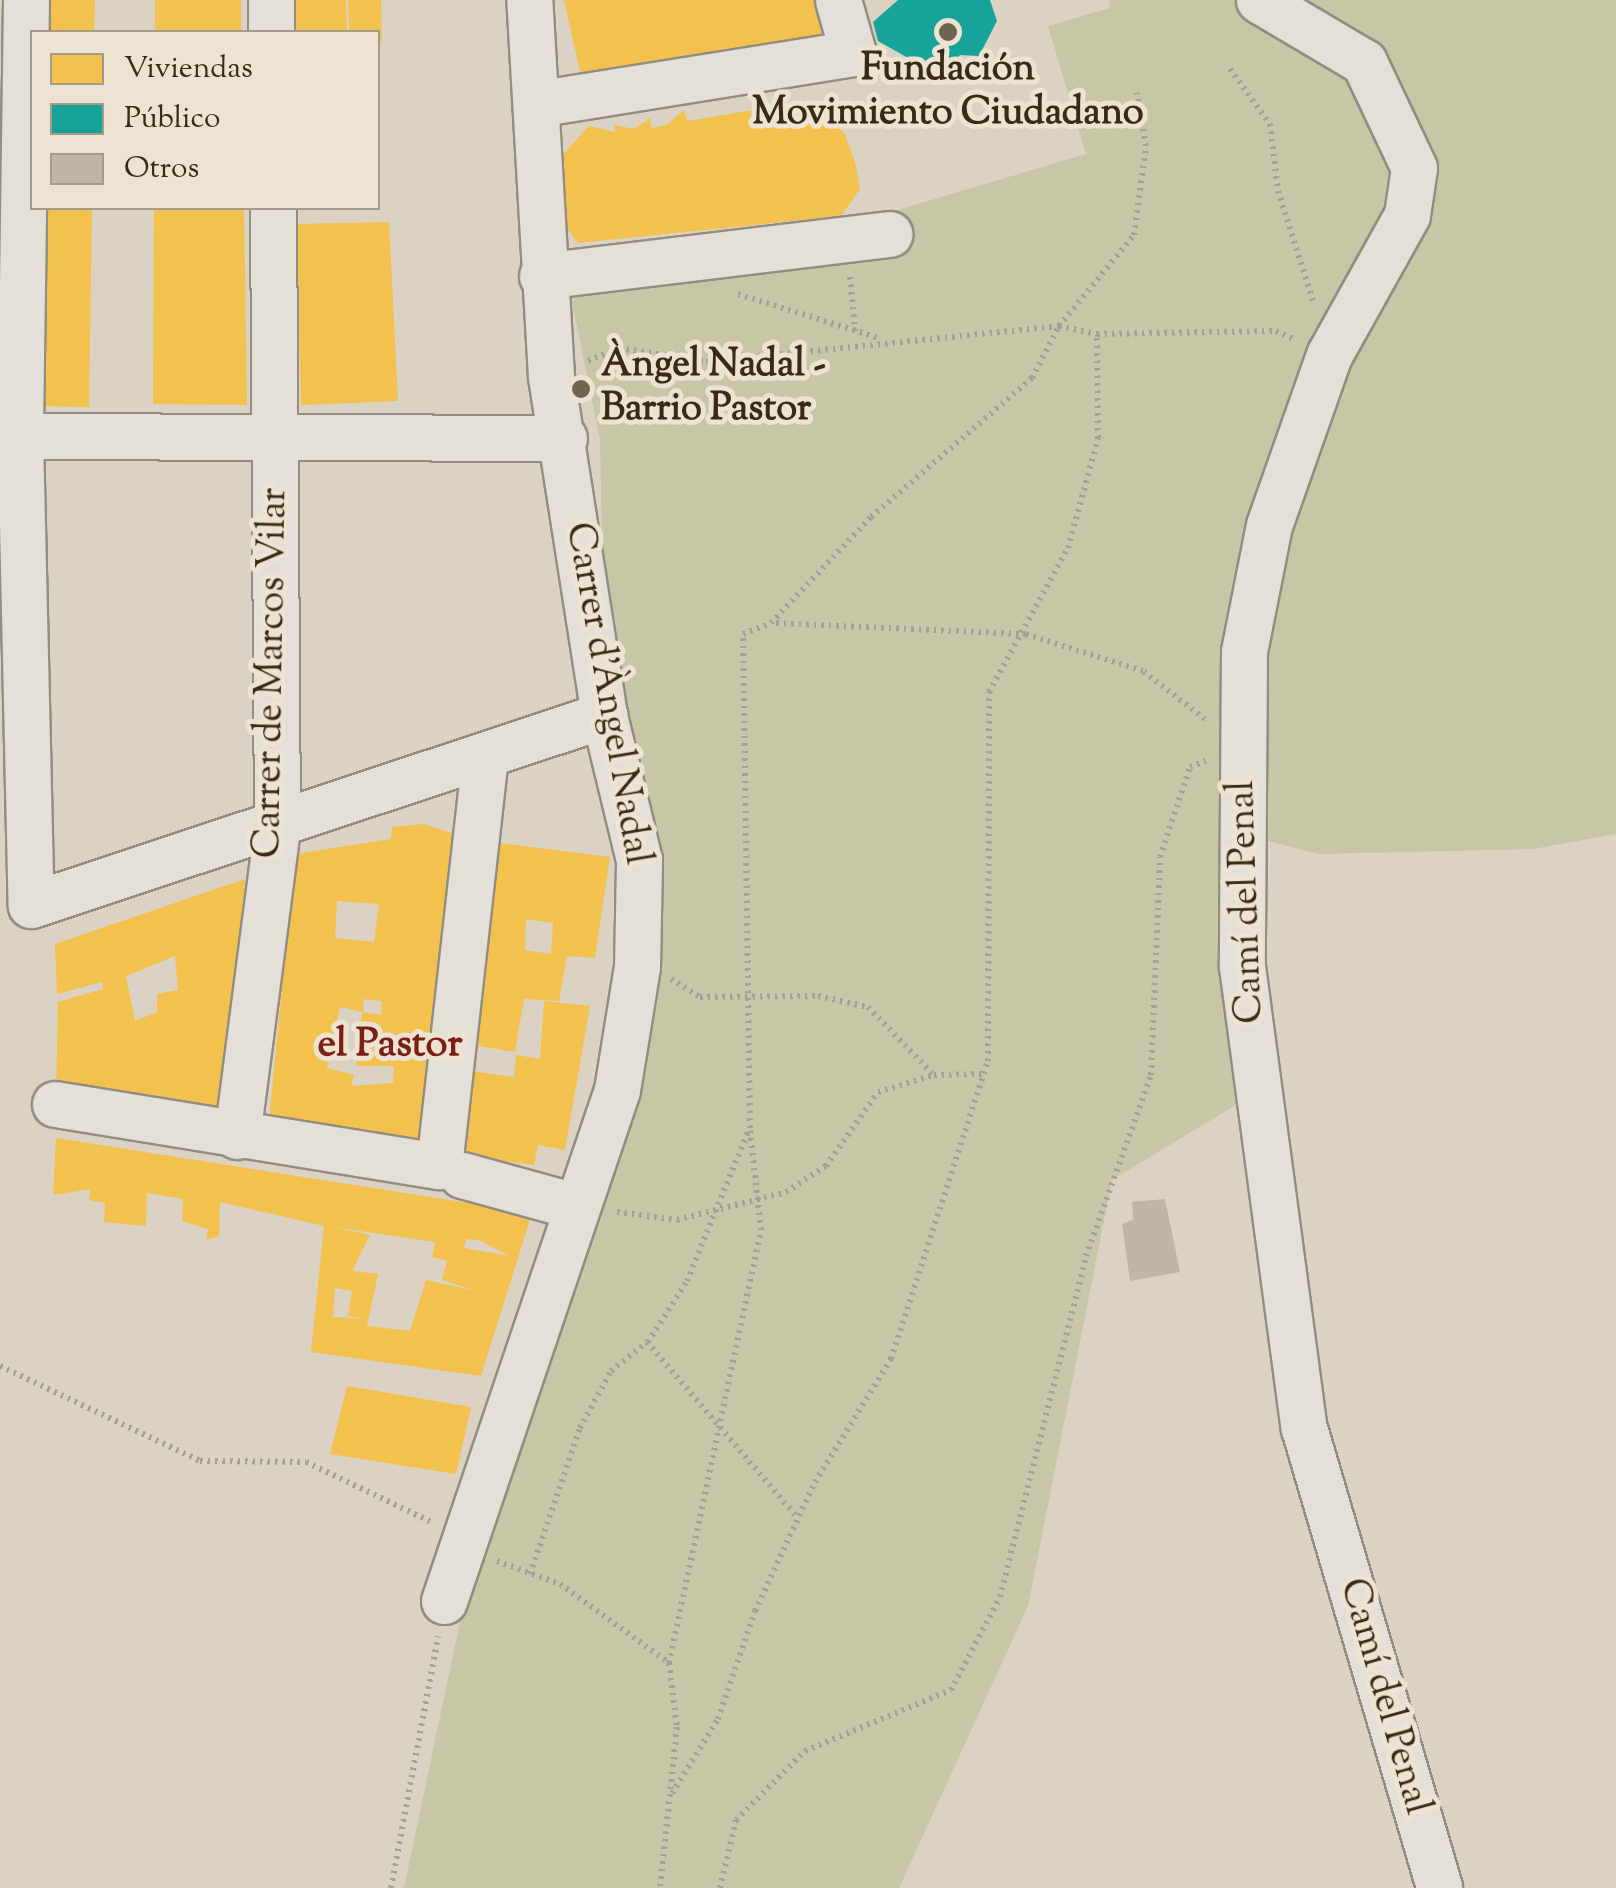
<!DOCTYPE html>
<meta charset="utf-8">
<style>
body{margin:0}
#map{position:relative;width:1616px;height:1888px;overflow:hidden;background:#dbd2c4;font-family:"Sorts Mill Goudy",serif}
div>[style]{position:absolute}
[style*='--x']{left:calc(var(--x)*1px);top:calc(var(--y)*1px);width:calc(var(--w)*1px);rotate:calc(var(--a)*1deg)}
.green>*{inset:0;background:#c7c6a6}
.homes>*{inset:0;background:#f2c14e}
.public>*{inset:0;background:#17a398}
.building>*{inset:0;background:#c3b4a8}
.path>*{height:6px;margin-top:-3px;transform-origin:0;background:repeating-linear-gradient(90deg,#a5a099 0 2.5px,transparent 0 7.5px)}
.roads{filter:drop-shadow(2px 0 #938c81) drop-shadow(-2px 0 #938c81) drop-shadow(0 2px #938c81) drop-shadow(0 -2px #938c81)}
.minor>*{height:45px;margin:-22.5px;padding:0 22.5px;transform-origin:22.5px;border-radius:22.5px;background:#e4dfd8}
.dots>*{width:28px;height:28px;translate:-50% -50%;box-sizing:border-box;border:5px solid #ede3d3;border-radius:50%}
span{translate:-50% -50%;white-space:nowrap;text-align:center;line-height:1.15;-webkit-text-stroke:10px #ede3d3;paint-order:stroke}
.poi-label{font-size:38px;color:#392915;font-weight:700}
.left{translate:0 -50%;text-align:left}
.street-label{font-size:38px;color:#392915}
.neighbourhood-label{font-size:40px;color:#7a1f14;font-weight:700}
.legend{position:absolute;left:30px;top:30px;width:350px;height:180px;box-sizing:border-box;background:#ede3d3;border:2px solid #a59987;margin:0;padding:12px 18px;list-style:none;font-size:30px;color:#392915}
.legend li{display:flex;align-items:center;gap:20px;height:50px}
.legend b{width:50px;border:2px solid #a59987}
</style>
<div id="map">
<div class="green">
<i style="clip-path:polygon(1109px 0,1616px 0,1616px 834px,1533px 849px,1319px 854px,1248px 836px,1244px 651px,1269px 525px,1319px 379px,1265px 507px,1234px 638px,1234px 968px,1244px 1100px,1112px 1180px,1028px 1606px,899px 1888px,404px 1888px,461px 1617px,561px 1237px,631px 1093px,660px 971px,656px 838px,624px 714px,602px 544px,600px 439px,572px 302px,585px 288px,765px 257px,902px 249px,894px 211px,1086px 154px,1048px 26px,1110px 8px)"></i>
</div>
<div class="homes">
<i style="clip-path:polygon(44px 0,95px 0,94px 32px,43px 32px)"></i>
<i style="clip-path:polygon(155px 0,241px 0,241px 32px,155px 32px)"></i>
<i style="clip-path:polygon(293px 0,346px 0,347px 32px,293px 32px)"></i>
<i style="clip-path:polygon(348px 0,381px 0,382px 45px,378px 32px,349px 32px)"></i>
<i style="clip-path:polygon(564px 0,821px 0,826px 27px,817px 46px,581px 76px)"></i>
<i style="clip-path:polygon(808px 101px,845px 134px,855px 162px,860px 189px,841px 216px,578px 243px,562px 222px,556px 162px,589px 126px,615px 132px,614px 125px,634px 129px,650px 118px,651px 128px,666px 125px,684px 110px,687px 121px)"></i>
<i style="clip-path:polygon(40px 208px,92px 208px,89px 407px,38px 406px)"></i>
<i style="clip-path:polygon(154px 208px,244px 208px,247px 405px,153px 404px)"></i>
<i style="clip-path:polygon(389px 222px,398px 401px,301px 405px,296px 224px)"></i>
<i style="clip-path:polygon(evenodd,424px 824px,467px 838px,428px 1150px,269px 1121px,295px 854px,391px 839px,392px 827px,424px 824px,337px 901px,379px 904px,374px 942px,335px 938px,337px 901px,424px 824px,364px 999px,382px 1001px,381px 1015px,362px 1012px,356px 1066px,394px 1066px,393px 1083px,351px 1086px,354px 1075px,327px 1068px,340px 1007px,363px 1012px,364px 999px)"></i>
<i style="clip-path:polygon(evenodd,498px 843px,610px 857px,595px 958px,567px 956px,559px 1001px,524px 999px,515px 1052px,473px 1045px,498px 843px,526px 919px,553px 923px,551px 954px,525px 950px,526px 919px)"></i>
<i style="clip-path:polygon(evenodd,245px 879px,223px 1116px,56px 1096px,58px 1002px,103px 989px,102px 982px,57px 994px,55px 944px,245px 879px,175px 956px,178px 990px,157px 994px,157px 1012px,135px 1021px,126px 976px,175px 956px)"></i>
<i style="clip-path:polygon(544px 1001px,590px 1006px,565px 1150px,538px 1145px,534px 1165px,461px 1156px,472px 1071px,514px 1077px,516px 1055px,540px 1059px)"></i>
<i style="clip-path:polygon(evenodd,56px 1138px,532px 1213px,481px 1376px,311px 1352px,324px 1226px,220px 1202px,219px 1236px,206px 1240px,208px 1229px,182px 1221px,183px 1199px,147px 1193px,146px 1226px,104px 1222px,105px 1203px,89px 1200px,91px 1189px,53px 1195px,56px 1138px,333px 1227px,435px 1242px,432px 1257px,447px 1261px,442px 1280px,477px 1291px,426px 1280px,410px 1331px,367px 1326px,378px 1274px,352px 1271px,370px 1235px,333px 1227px,56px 1138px,466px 1239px,479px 1240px,509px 1256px,464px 1248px,466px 1239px,56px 1138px,335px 1288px,352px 1291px,348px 1316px,368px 1319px,333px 1317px,335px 1288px)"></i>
<i style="clip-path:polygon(347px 1386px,471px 1407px,456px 1474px,330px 1454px)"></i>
</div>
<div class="public">
<i style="clip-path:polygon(898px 0,990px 0,997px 21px,979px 56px,960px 55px,942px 77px,878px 41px,873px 22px)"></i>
</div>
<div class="building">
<i style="clip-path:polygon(1165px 1199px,1180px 1272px,1130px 1281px,1122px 1224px,1133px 1220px,1132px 1202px)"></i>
</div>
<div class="path">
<i style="--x:1230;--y:69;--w:68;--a:54"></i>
<i style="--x:1270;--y:124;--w:67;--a:83.2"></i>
<i style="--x:1278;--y:191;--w:119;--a:72.3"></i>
<i style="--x:850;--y:277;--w:54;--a:84.7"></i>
<i style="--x:738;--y:294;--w:148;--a:17.3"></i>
<i style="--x:588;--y:361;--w:34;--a:-23"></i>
<i style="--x:619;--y:348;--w:88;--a:9.1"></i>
<i style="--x:706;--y:362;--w:355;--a:-5.8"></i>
<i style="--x:1059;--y:326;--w:118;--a:-50.5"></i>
<i style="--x:1134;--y:235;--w:90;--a:-82.3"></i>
<i style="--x:1146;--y:146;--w:54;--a:-99.6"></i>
<i style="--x:1205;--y:719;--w:78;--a:-142.3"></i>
<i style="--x:1143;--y:671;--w:123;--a:-162.5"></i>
<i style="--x:1026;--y:634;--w:255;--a:-177.5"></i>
<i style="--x:771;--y:623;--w:146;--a:-46.7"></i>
<i style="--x:871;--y:517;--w:213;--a:-40.8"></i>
<i style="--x:1032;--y:378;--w:59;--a:-62.6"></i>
<i style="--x:1059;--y:326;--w:39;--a:12"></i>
<i style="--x:1097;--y:334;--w:179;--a:-1"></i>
<i style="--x:1276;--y:331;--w:22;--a:24"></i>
<i style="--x:671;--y:979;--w:34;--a:32"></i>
<i style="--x:700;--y:997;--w:118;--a:-0.5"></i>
<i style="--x:818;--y:996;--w:51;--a:12.4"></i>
<i style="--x:868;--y:1007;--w:93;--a:45.9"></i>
<i style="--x:617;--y:1212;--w:61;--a:7.6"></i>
<i style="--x:677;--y:1220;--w:113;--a:-14.4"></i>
<i style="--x:786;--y:1192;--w:48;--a:-33"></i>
<i style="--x:826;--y:1166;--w:90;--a:-54.9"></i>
<i style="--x:878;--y:1092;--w:59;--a:-16.9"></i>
<i style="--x:934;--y:1075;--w:49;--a:-1.2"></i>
<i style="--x:648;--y:1342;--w:72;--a:-57.4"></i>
<i style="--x:687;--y:1281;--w:164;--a:-67.8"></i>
<i style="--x:0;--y:1366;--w:221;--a:25.4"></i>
<i style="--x:200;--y:1461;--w:106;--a:0.5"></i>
<i style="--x:306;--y:1462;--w:139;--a:25.6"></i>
<i style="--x:497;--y:1561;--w:67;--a:20.1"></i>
<i style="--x:560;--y:1584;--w:135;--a:35.9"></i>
<i style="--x:669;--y:1663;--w:64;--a:82.9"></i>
<i style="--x:677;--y:1727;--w:162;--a:96"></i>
<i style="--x:530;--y:1574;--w:154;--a:-71.1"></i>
<i style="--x:580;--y:1428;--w:65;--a:-61.5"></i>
<i style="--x:611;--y:1371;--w:46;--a:-38.9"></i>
<i style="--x:647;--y:1342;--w:232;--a:49.4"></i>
<i style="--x:669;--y:1663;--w:443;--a:-78"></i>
<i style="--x:761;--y:1230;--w:103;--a:-96.2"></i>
<i style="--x:750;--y:1128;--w:494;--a:-90.8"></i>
<i style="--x:743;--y:634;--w:30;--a:-21"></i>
<i style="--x:672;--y:1793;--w:87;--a:-58.1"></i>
<i style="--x:718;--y:1719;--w:114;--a:-71.1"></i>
<i style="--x:755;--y:1611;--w:142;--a:-65.1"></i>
<i style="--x:815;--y:1482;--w:145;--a:-58.3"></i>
<i style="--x:891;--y:1359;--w:313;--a:-72"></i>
<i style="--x:988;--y:1061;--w:369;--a:-89.8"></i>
<i style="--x:989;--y:692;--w:164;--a:-61.3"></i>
<i style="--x:1068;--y:548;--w:114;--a:-74.7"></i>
<i style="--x:1098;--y:438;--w:104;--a:-90.6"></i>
<i style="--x:391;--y:1888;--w:256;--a:-79.4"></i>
<i style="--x:720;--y:1888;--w:70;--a:-76.8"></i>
<i style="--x:736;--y:1820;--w:98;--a:-45"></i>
<i style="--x:805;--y:1751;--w:158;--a:-22.7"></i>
<i style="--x:951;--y:1690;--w:105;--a:-62.2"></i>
<i style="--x:1000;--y:1597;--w:352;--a:-75.8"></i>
<i style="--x:1086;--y:1256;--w:192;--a:-70.2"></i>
<i style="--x:1151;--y:1075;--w:218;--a:-87.6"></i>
<i style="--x:1160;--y:857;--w:95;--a:-71.6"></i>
<i style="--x:1190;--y:767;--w:17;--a:-21"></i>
</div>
<div class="roads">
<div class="minor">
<i style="--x:26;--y:0;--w:436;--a:90.8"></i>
<i style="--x:20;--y:436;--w:469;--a:88.7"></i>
<i style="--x:31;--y:905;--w:604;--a:-18.34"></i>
<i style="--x:271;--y:0;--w:32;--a:90"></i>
<i style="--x:1259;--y:0;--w:122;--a:30.6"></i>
<i style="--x:1364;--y:62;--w:117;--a:64.7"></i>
<i style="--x:1414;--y:168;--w:48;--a:98.5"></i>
<i style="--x:1407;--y:215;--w:160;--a:119.1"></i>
<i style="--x:1329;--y:355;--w:180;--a:109.4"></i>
<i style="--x:1269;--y:525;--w:128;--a:101.2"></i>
<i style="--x:1244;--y:651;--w:315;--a:90.4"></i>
<i style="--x:1242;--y:966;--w:466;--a:82.4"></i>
<i style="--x:1304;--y:1428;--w:479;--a:73.6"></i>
<i style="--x:542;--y:103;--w:315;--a:-9.1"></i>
<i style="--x:853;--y:53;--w:55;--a:-105.8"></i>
<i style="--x:542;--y:276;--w:350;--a:-6.9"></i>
<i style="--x:20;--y:436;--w:544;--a:0.21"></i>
<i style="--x:55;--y:1104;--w:389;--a:9.2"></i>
<i style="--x:439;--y:1166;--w:412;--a:-83.6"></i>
<i style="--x:237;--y:1136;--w:310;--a:-82.6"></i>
<i style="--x:277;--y:829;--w:621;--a:-90.37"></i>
<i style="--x:462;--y:1175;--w:113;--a:15.4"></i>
<i style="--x:444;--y:1601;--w:539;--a:-71.3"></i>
<i style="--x:617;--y:1090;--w:125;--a:-80.8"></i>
<i style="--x:637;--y:967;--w:107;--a:-88.9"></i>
<i style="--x:639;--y:860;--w:149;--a:-103.6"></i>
<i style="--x:604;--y:715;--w:343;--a:-98.9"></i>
<i style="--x:551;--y:376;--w:377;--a:-93.3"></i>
</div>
</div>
<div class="dots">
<i style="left:948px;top:32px;background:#726452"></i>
<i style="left:581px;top:389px;background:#726452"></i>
</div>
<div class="poi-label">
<span style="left:948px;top:93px">Fundación<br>Movimiento Ciudadano</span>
<span class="left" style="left:601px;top:389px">Àngel Nadal -<br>Barrio Pastor</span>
</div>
<div class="street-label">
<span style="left:273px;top:673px;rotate:-89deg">Carrer de Marcos Vilar</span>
<span style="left:606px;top:694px;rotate:80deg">Carrer d'Àngel Nadal</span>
<span style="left:1248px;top:902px;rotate:-92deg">Camí del Penal</span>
<span style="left:1383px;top:1697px;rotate:74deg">Camí del Penal</span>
</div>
<div class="neighbourhood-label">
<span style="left:390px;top:1046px">el Pastor</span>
</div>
<ul class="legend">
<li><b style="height:28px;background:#f2c14e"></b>Viviendas</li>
<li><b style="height:28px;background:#17a398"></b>Público</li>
<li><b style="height:28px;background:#c3b4a8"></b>Otros</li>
</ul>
</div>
